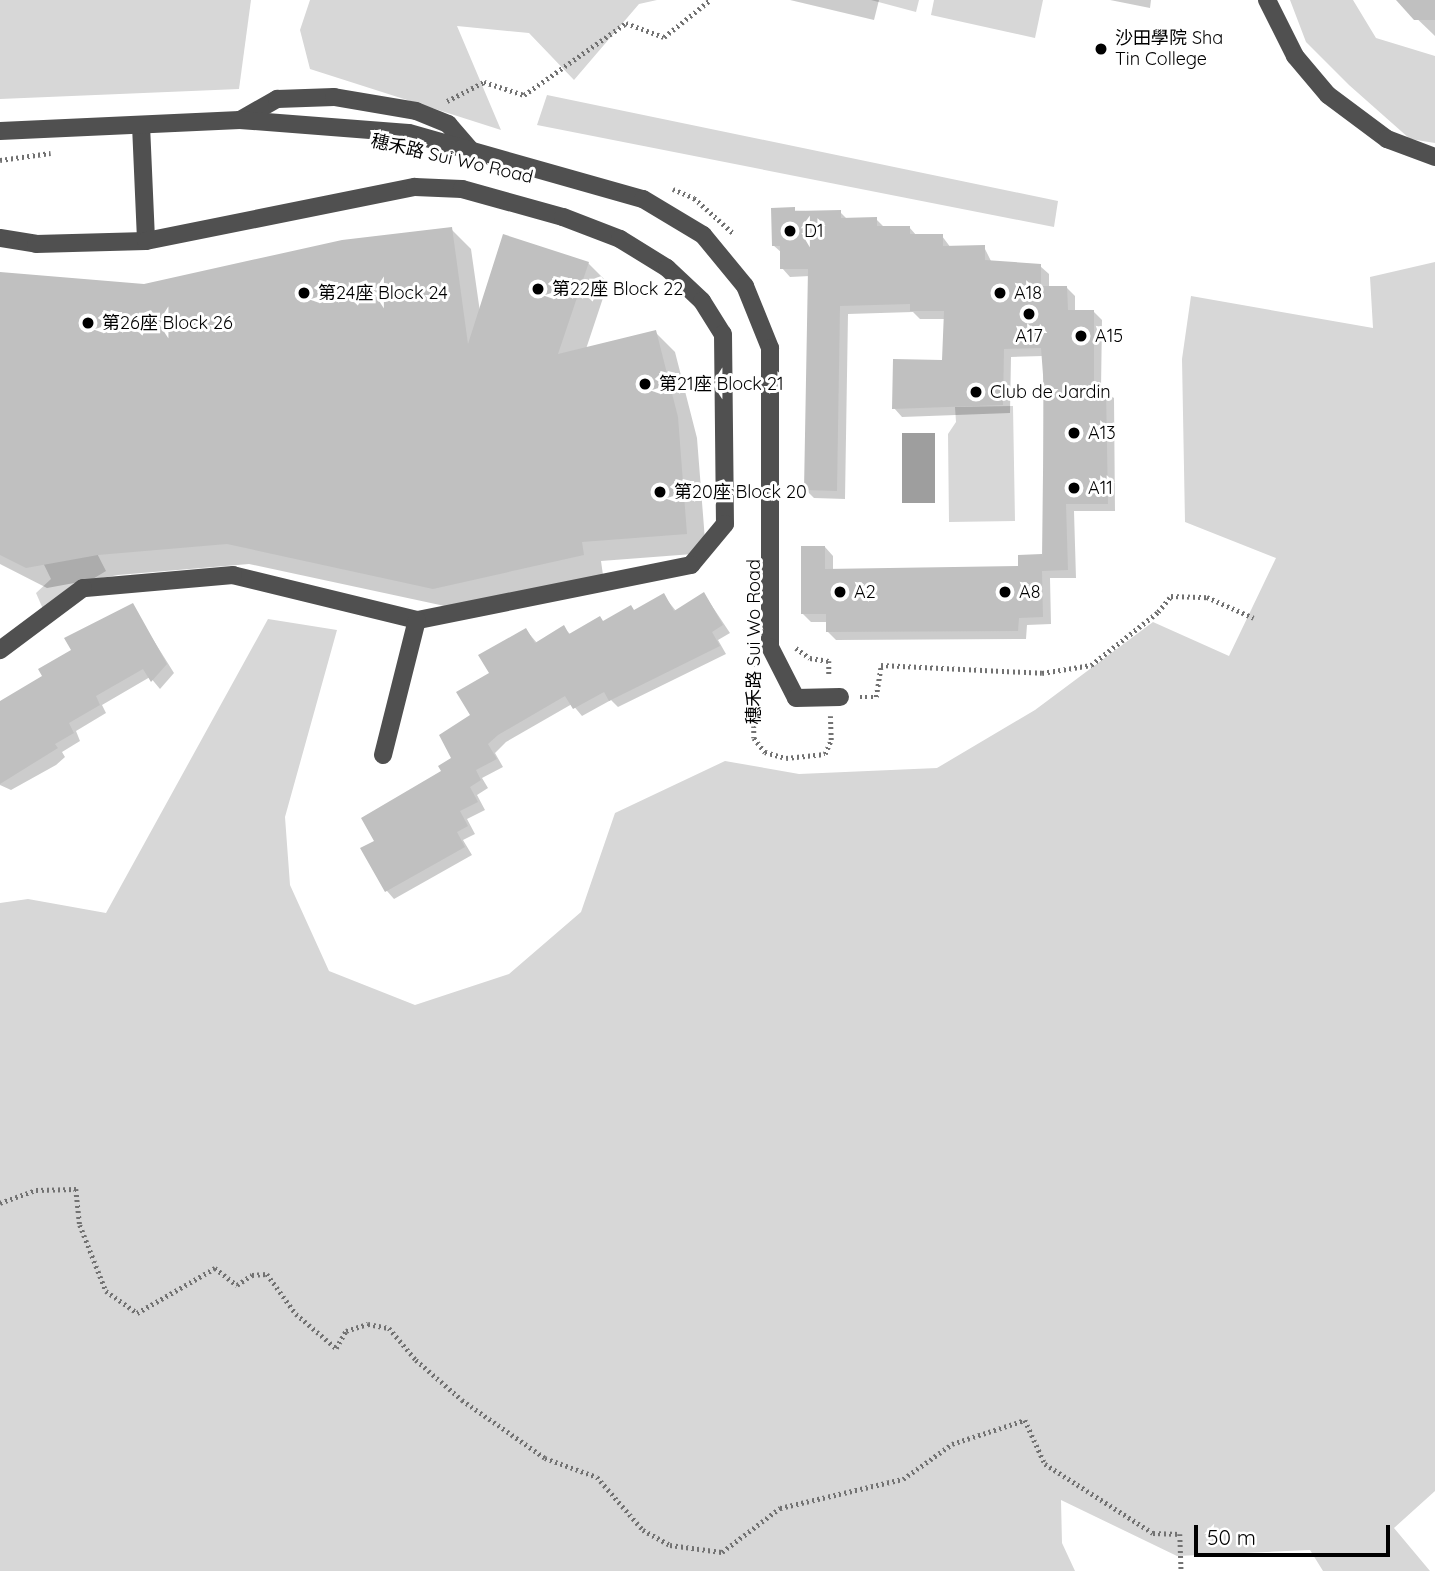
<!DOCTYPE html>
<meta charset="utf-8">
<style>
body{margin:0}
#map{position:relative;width:1435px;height:1571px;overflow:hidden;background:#fff;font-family:Quicksand,"Noto Sans TC",sans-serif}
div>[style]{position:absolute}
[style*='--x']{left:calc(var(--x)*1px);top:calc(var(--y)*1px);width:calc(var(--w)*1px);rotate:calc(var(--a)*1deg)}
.green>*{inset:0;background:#d7d7d7}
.water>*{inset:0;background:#9e9e9e}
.shadow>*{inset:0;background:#0003}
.building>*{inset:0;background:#c0c0c0}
.path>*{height:4.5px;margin-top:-2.25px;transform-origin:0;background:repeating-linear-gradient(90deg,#727272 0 2px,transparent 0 5.5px)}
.minor>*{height:18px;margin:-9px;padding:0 9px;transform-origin:9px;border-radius:9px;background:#505050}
.dots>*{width:19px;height:19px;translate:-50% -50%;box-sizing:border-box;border:4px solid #fff;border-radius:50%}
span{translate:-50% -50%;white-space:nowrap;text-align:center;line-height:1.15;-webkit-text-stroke:6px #fff;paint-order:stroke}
.poi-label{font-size:18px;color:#000}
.left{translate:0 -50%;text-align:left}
.street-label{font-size:18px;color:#000}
.scale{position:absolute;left:1194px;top:1525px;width:196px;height:32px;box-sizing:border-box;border:4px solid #000;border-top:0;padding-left:9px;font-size:21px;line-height:24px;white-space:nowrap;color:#000;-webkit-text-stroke:5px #fff;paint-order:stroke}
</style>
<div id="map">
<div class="green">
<i style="clip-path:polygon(0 0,251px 0,239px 89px,0 99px)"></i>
<i style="clip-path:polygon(310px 0,657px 0,639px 4px,574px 80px,529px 33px,457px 26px,501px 130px,310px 69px,300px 30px)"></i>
<i style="clip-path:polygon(871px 0,919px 0,916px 12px)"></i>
<i style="clip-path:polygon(934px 0,1043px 0,1035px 38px,931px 15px)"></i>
<i style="clip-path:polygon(1290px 0,1353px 0,1376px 38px,1435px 56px,1435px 143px,1410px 139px,1349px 85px,1306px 42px)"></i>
<i style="clip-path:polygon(547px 95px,1058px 201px,1054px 227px,537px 125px)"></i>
<i style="clip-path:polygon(1435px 262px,1435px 1491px,1394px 1528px,1430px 1571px,1323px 1571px,1310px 1550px,1177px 1556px,1061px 1500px,1062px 1543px,1075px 1571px,0 1571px,0 903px,28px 899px,106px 913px,268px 619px,337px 630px,285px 817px,290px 885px,329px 971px,415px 1005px,509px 974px,581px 912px,615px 813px,725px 761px,799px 774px,937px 768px,1035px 710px,1153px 622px,1229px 656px,1276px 558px,1185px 522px,1182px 359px,1191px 296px,1373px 328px,1370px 277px)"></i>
<i style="clip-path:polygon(1013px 406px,1015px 521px,949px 522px,948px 434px,956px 422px,955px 407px)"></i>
<i style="clip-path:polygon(29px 534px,87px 534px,106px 571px,43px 609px,36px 593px,51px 579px)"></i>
</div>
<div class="water">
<i style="clip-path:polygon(902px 433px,935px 433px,935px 503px,902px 503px)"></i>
</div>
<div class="shadow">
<i style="clip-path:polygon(790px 0,879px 0,874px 20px)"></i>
<i style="clip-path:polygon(1110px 0,1151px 0,1150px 8px)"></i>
<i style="clip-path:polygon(1409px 0,1435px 0,1435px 36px,1409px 11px)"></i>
<i style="clip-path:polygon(773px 210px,840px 212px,848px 220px,876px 219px,885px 228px,909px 227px,917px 236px,942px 236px,951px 248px,984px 247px,992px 263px,1040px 266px,1049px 274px,1049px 288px,1067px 288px,1075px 296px,1075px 312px,1094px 312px,1102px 320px,1101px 390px,1114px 398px,1115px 511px,1074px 511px,1076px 578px,1050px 578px,1051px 624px,1027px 625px,1026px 639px,836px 640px,828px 632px,828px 622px,811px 622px,802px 613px,825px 547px,833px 556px,833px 570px,1020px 568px,1044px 558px,1043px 356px,1011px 357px,1010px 413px,902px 417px,894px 408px,944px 362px,946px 319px,920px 319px,913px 312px,848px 314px,845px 499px,814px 498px,805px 489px,810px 276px,790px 277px,782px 268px,782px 253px,773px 245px)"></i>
<i style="clip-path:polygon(451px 229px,471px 249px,480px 312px,588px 263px,608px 283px,586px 349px,655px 332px,675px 352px,697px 438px,706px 553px,601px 561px,603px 575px,454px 608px,249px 564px,118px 575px,47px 588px,0 564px,0 273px,145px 286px)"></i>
<i style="clip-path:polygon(704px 594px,730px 633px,718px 640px,726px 654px,618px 707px,611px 700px,582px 716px,572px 704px,506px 742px,495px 753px,503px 767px,482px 778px,488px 788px,477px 795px,485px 810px,467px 819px,475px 834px,463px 840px,472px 855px,394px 899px,387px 891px,376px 841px,454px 759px,491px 674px,526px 630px,537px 643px,564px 628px,571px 635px,635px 612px,664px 596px,676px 611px)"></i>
<i style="clip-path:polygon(132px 606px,174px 673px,160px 689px,150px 677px,102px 705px,106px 713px,76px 731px,80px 741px,62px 752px,65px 757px,56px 765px,11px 790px,0 785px,0 702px,44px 676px)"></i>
</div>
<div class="building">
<i style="clip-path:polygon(1396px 0,1435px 0,1435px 20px,1414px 20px)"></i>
<i style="clip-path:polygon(795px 207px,795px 211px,841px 210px,841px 218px,877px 217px,877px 226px,910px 226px,910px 234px,943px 234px,943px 246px,985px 245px,985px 260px,1041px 264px,1041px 286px,1067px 286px,1068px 310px,1094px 310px,1094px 388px,1106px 388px,1108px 504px,1066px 504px,1068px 570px,1042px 571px,1043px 617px,1019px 618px,1018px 631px,826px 632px,826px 614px,801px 614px,801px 546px,825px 546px,825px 569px,1018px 566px,1018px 555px,1042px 554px,1042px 559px,1044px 388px,1041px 348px,1004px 349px,1003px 405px,892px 409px,893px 359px,942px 360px,944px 311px,910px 311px,910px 304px,840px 306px,837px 491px,804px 490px,808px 269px,780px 269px,780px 246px,772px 246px,771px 208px)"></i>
<i style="clip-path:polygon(452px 227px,468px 344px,503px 234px,589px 262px,558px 354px,656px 330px,678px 417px,687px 534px,582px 542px,584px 555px,433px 589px,227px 544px,98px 555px,26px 568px,0 555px,0 272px,144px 284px,342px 240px)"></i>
<i style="clip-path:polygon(704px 592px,723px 625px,712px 632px,720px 646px,609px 701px,604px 692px,573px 709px,565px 696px,498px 735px,488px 744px,497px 759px,476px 770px,481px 780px,470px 787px,478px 802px,460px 811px,468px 826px,457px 832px,465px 847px,385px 892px,360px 848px,374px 841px,361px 818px,441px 771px,438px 766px,451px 758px,439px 735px,470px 715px,456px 692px,489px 673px,478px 655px,526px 628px,535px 643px,564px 625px,569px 634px,600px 616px,603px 621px,631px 605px,634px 610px,664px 593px,674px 611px)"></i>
<i style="clip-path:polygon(133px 603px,167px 664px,151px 682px,143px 669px,96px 696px,100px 705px,69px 723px,74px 733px,55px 744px,58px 748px,0 784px,0 701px,42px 676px,38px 669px,71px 650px,64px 638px)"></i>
</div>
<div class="path">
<i style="--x:447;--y:101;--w:42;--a:-27.2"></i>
<i style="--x:484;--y:82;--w:42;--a:18"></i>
<i style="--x:524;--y:95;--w:125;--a:-35.2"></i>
<i style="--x:626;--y:23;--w:40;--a:20.2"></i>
<i style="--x:664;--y:37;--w:59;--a:-38.8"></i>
<i style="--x:0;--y:160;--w:51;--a:-7.8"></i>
<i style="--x:673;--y:189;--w:23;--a:23"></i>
<i style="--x:694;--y:198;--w:52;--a:41.9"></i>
<i style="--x:796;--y:648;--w:17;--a:36"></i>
<i style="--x:810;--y:658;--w:19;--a:9"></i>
<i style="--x:829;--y:661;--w:15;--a:90"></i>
<i style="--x:754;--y:665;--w:73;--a:90"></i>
<i style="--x:754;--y:738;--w:18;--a:52"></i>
<i style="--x:765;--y:752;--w:22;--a:16"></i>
<i style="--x:786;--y:758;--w:39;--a:-6"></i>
<i style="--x:825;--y:754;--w:15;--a:-67"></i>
<i style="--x:831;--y:740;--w:24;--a:-92"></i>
<i style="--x:860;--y:697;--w:16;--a:0"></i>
<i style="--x:876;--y:697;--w:32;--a:-81"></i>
<i style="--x:881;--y:665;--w:161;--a:2.8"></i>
<i style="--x:1042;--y:673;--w:50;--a:-9.3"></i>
<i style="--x:1091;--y:665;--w:85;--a:-38.3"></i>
<i style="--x:1158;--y:612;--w:21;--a:-51"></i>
<i style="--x:1171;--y:596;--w:36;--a:2"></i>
<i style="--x:1207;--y:597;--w:51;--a:24.1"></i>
<i style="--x:0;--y:1203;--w:38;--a:-20"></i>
<i style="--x:36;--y:1190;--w:40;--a:-1.4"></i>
<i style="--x:76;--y:1189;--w:36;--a:84"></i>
<i style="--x:80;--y:1225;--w:71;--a:68.5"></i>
<i style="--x:106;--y:1291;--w:38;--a:35"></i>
<i style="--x:137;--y:1313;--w:90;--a:-30"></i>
<i style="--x:215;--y:1268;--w:28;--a:38"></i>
<i style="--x:237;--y:1285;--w:18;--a:-34"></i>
<i style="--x:252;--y:1275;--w:15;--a:-4"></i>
<i style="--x:267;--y:1274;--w:49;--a:54.1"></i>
<i style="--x:296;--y:1314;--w:52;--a:40.4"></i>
<i style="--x:336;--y:1348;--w:20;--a:-60"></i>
<i style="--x:346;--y:1331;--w:23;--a:-18"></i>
<i style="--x:368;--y:1324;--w:21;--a:11"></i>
<i style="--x:389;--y:1328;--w:42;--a:49.8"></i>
<i style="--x:416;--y:1360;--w:61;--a:41"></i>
<i style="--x:462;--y:1400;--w:101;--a:34.9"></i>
<i style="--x:545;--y:1458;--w:55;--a:20.1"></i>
<i style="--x:597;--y:1477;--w:70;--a:49"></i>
<i style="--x:643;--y:1530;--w:31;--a:29"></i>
<i style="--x:670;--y:1545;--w:52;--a:7.7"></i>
<i style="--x:722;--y:1552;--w:73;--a:-37.2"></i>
<i style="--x:780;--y:1508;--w:126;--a:-13.3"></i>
<i style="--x:903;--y:1479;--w:60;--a:-35.5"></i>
<i style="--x:952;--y:1444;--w:77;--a:-18.2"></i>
<i style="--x:1025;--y:1420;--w:48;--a:65.6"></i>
<i style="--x:1045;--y:1464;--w:128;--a:32.6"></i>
<i style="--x:1153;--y:1533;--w:27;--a:2"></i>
<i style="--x:1180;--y:1534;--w:37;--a:88"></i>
</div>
<div class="minor">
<i style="--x:1267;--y:0;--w:63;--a:63.4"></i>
<i style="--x:1295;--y:56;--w:51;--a:49.8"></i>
<i style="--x:1328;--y:95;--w:74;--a:36.7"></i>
<i style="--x:1387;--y:139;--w:51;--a:20.6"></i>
<i style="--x:240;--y:120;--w:43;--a:-29.6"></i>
<i style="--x:277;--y:99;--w:57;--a:-2"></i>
<i style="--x:334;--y:97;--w:83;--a:9.7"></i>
<i style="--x:416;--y:111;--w:35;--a:22"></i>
<i style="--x:448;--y:124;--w:33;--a:49"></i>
<i style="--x:141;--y:125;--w:116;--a:87.5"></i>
<i style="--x:0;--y:131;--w:240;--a:-2.6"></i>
<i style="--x:240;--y:120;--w:169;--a:4.4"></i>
<i style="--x:409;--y:133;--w:243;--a:15.8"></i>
<i style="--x:643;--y:199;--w:70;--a:31"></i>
<i style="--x:703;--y:235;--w:66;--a:50.5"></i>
<i style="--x:745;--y:286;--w:67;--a:68"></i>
<i style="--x:770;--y:348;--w:299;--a:90"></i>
<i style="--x:770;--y:647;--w:57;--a:63"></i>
<i style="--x:796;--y:698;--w:44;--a:-1.3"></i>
<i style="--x:0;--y:238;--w:36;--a:9"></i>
<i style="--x:36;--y:244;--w:110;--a:-1.6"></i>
<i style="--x:146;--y:241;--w:274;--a:-11.4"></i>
<i style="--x:415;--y:187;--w:47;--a:2.4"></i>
<i style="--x:462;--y:189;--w:105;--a:15.5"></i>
<i style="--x:563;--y:217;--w:61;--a:21.1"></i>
<i style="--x:620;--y:239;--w:55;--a:31.7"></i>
<i style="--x:667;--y:268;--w:48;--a:43.3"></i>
<i style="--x:702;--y:301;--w:39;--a:58"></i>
<i style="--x:723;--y:334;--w:190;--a:89.4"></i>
<i style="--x:725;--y:524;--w:53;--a:129.7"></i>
<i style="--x:691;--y:565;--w:279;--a:168.6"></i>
<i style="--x:417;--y:620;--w:189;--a:-166.3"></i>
<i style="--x:233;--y:575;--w:151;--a:175"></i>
<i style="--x:83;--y:588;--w:104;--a:143.2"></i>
<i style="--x:383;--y:755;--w:139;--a:-75.9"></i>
</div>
<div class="dots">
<i style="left:1101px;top:49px;background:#000"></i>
<i style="left:790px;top:231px;background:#000"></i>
<i style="left:538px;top:289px;background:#000"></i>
<i style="left:304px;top:293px;background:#000"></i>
<i style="left:1000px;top:293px;background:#000"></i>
<i style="left:1029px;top:314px;background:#000"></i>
<i style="left:88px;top:323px;background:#000"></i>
<i style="left:1081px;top:336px;background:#000"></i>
<i style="left:645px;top:384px;background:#000"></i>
<i style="left:976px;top:392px;background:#000"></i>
<i style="left:1074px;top:433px;background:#000"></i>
<i style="left:1074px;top:488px;background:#000"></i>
<i style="left:660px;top:492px;background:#000"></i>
<i style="left:840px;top:592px;background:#000"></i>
<i style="left:1005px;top:592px;background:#000"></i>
</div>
<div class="poi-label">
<span class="left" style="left:1115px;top:49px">沙田學院 Sha<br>Tin College</span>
<span class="left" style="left:804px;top:231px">D1</span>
<span class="left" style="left:552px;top:289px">第22座 Block 22</span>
<span class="left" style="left:318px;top:293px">第24座 Block 24</span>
<span class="left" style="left:1014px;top:293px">A18</span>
<span class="left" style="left:102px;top:323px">第26座 Block 26</span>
<span style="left:1029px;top:336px">A17</span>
<span class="left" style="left:1095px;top:336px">A15</span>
<span class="left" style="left:659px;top:384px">第21座 Block 21</span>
<span class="left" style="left:990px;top:392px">Club de Jardin</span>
<span class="left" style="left:1088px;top:433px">A13</span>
<span class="left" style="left:1088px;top:488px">A11</span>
<span class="left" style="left:674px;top:492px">第20座 Block 20</span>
<span class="left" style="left:854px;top:592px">A2</span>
<span class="left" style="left:1019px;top:592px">A8</span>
</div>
<div class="street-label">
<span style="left:452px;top:159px;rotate:13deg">穗禾路 Sui Wo Road</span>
<span style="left:754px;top:642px;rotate:-90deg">穗禾路 Sui Wo Road</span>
</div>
<div class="scale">50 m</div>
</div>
